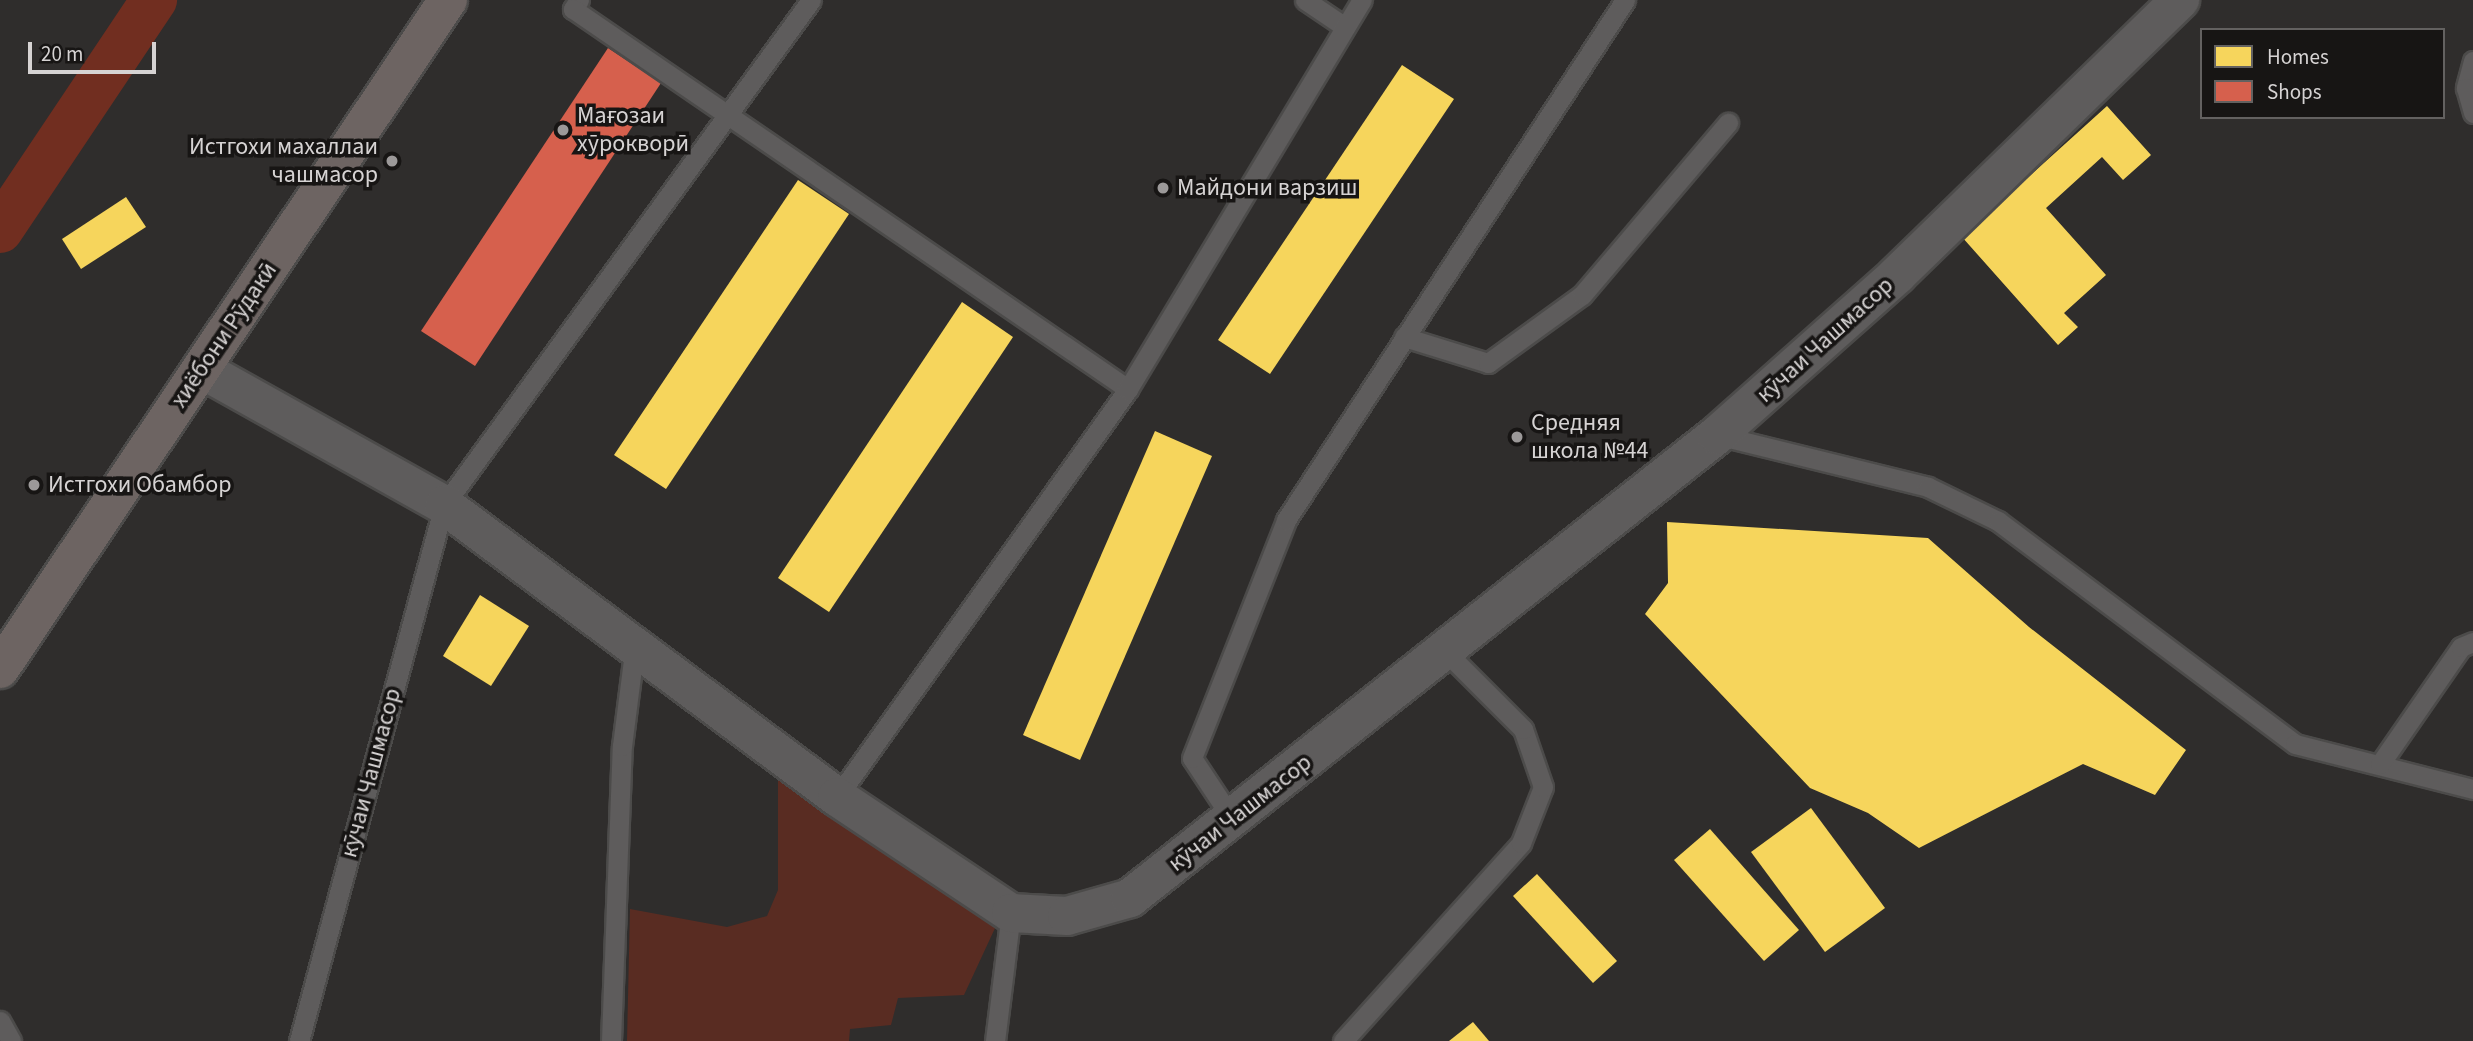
<!DOCTYPE html>
<meta charset="utf-8">
<style>
body{margin:0}
#map{position:relative;width:2473px;height:1041px;overflow:hidden;background:#2f2d2c;font-family:"Source Sans 3",sans-serif}
div>[style]{position:absolute}
[style*='--x']{left:calc(var(--x)*1px);top:calc(var(--y)*1px);width:calc(var(--w)*1px);rotate:calc(var(--a)*1deg)}
.green>*{inset:0;background:#592c22}
.homes>*{inset:0;background:#f6d55c}
.shops>*{inset:0;background:#d6604d}
.canal>*{height:46px;margin:-23px;padding:0 23px;transform-origin:23px;border-radius:23px;background:#712e20}
.roads{filter:drop-shadow(2px 0 #4c4b4a) drop-shadow(-2px 0 #4c4b4a) drop-shadow(0 2px #4c4b4a) drop-shadow(0 -2px #4c4b4a)}
.service>*{height:19px;margin:-9.5px;padding:0 9.5px;transform-origin:9.5px;border-radius:9.5px;background:#5e5c5c}
.minor>*{height:38px;margin:-19px;padding:0 19px;transform-origin:19px;border-radius:19px;background:#5e5c5c}
.trunk>*{height:38px;margin:-19px;padding:0 19px;transform-origin:19px;border-radius:19px;background:#6d6462}
.dots>*{width:19px;height:19px;translate:-50% -50%;box-sizing:border-box;border:4px solid #171514;border-radius:50%}
span{translate:-50% -50%;white-space:nowrap;text-align:center;line-height:1.15;-webkit-text-stroke:7px #171514;paint-order:stroke}
.poi-label{font-size:24px;color:#d6d3d3}
.left{translate:0 -50%;text-align:left}
.right{translate:-100% -50%;text-align:right}
.street-label{font-size:24px;color:#d6d3d3}
.legend{position:absolute;left:2200px;top:28px;width:245px;height:91px;box-sizing:border-box;background:#171514;border:2px solid #636160;margin:0;padding:9px 12px;list-style:none;font-size:21px;color:#d6d3d3}
.legend li{display:flex;align-items:center;gap:14px;height:35px}
.legend b{width:35px;border:2px solid #636160}
.scale{position:absolute;left:28px;top:42px;width:128px;height:32px;box-sizing:border-box;border:4px solid #d6d3d3;border-top:0;padding-left:9px;font-size:21px;line-height:24px;white-space:nowrap;color:#d6d3d3;-webkit-text-stroke:5px #171514;paint-order:stroke}
</style>
<div id="map">
<div class="green">
<i style="clip-path:polygon(778px 775px,1009px 898px,964px 995px,898px 998px,891px 1025px,850px 1029px,849px 1041px,627px 1041px,630px 909px,727px 927px,767px 916px,778px 890px)"></i>
</div>
<div class="homes">
<i style="clip-path:polygon(1402px 65px,1454px 99px,1270px 374px,1218px 340px)"></i>
<i style="clip-path:polygon(2107px 106px,2151px 155px,2123px 180px,2102px 157px,2046px 208px,2106px 275px,2064px 313px,2078px 327px,2058px 345px,1962px 237px)"></i>
<i style="clip-path:polygon(798px 180px,849px 214px,666px 489px,614px 455px)"></i>
<i style="clip-path:polygon(126px 197px,146px 227px,81px 269px,62px 239px)"></i>
<i style="clip-path:polygon(962px 302px,1013px 337px,829px 612px,778px 578px)"></i>
<i style="clip-path:polygon(1155px 431px,1212px 456px,1080px 760px,1023px 735px)"></i>
<i style="clip-path:polygon(1667px 522px,1928px 538px,2029px 627px,2186px 750px,2155px 795px,2083px 764px,1919px 848px,1868px 813px,1810px 788px,1645px 614px,1668px 583px)"></i>
<i style="clip-path:polygon(480px 595px,529px 626px,491px 686px,443px 656px)"></i>
<i style="clip-path:polygon(1811px 808px,1885px 908px,1825px 952px,1751px 852px)"></i>
<i style="clip-path:polygon(1710px 829px,1799px 930px,1764px 961px,1674px 860px)"></i>
<i style="clip-path:polygon(1537px 874px,1617px 961px,1593px 983px,1513px 896px)"></i>
<i style="clip-path:polygon(1473px 1022px,1489px 1041px,1449px 1041px)"></i>
</div>
<div class="shops">
<i style="clip-path:polygon(608px 48px,661px 83px,475px 366px,421px 331px)"></i>
</div>
<div class="canal">
<i style="--x:0;--y:230;--w:277;--a:-56.2"></i>
</div>
<div class="roads">
<div class="service">
<i style="--x:579;--y:0;--w:11;--a:124"></i>
<i style="--x:573;--y:9;--w:673;--a:34.4"></i>
<i style="--x:1305;--y:0;--w:48;--a:34"></i>
<i style="--x:2473;--y:61;--w:28;--a:105"></i>
<i style="--x:2466;--y:88;--w:26;--a:74"></i>
<i style="--x:1404;--y:337;--w:88;--a:17.2"></i>
<i style="--x:1488;--y:363;--w:116;--a:-35.9"></i>
<i style="--x:1582;--y:295;--w:226;--a:-49.7"></i>
<i style="--x:1717;--y:435;--w:217;--a:13.8"></i>
<i style="--x:1928;--y:487;--w:78;--a:25.9"></i>
<i style="--x:1998;--y:521;--w:371;--a:36.9"></i>
<i style="--x:2295;--y:744;--w:184;--a:14.2"></i>
<i style="--x:2380;--y:764;--w:142;--a:-55.3"></i>
<i style="--x:2461;--y:647;--w:13;--a:-23"></i>
<i style="--x:837;--y:797;--w:501;--a:-54.5"></i>
<i style="--x:1128;--y:389;--w:454;--a:-59"></i>
<i style="--x:1233;--y:820;--w:74;--a:-123.5"></i>
<i style="--x:1192;--y:758;--w:256;--a:-68.4"></i>
<i style="--x:1286;--y:520;--w:621;--a:-56.9"></i>
<i style="--x:0;--y:1021;--w:23;--a:61"></i>
<i style="--x:299;--y:1041;--w:555;--a:-74.86"></i>
<i style="--x:444;--y:505;--w:624;--a:-53.99"></i>
<i style="--x:611;--y:1041;--w:295;--a:-87.9"></i>
<i style="--x:622;--y:746;--w:102;--a:-82.7"></i>
<i style="--x:995;--y:1041;--w:129;--a:-82.9"></i>
<i style="--x:1343;--y:1041;--w:266;--a:-48"></i>
<i style="--x:1521;--y:843;--w:60;--a:-68.6"></i>
<i style="--x:1543;--y:787;--w:61;--a:-109"></i>
<i style="--x:1523;--y:729;--w:110;--a:-135"></i>
</div>
<div class="minor">
<i style="--x:201;--y:369;--w:278;--a:29.2"></i>
<i style="--x:444;--y:505;--w:490;--a:36.6"></i>
<i style="--x:837;--y:797;--w:209;--a:33.7"></i>
<i style="--x:1011;--y:913;--w:56;--a:3.1"></i>
<i style="--x:1067;--y:916;--w:66;--a:-15.9"></i>
<i style="--x:1130;--y:898;--w:748;--a:-38.26"></i>
<i style="--x:1717;--y:435;--w:241;--a:-41.6"></i>
<i style="--x:1897;--y:275;--w:395;--a:-44.2"></i>
</div>
<div class="trunk">
<i style="--x:0;--y:669;--w:805;--a:-56.19"></i>
</div>
</div>
<div class="dots">
<i style="left:563px;top:130px;background:#9c9999"></i>
<i style="left:392px;top:161px;background:#9c9999"></i>
<i style="left:1163px;top:188px;background:#9c9999"></i>
<i style="left:1517px;top:437px;background:#9c9999"></i>
<i style="left:34px;top:485px;background:#9c9999"></i>
</div>
<div class="poi-label">
<span class="left" style="left:577px;top:130px">Мағозаи<br>хӯрокворӣ</span>
<span class="right" style="left:378px;top:161px">Истгохи махаллаи<br>чашмасор</span>
<span class="left" style="left:1177px;top:188px">Майдони варзиш</span>
<span class="left" style="left:1531px;top:437px">Средняя<br>школа №44</span>
<span class="left" style="left:48px;top:485px">Истгохи Обамбор</span>
</div>
<div class="street-label">
<span style="left:224px;top:335px;rotate:-56deg">хиёбони Рӯдакӣ</span>
<span style="left:1825px;top:340px;rotate:-42deg">кӯчаи Чашмасор</span>
<span style="left:371px;top:773px;rotate:-75deg">кӯчаи Чашмасор</span>
<span style="left:1240px;top:813px;rotate:-38deg">кӯчаи Чашмасор</span>
</div>
<ul class="legend">
<li><b style="height:19px;background:#f6d55c"></b>Homes</li>
<li><b style="height:19px;background:#d6604d"></b>Shops</li>
</ul>
<div class="scale">20 m</div>
</div>
